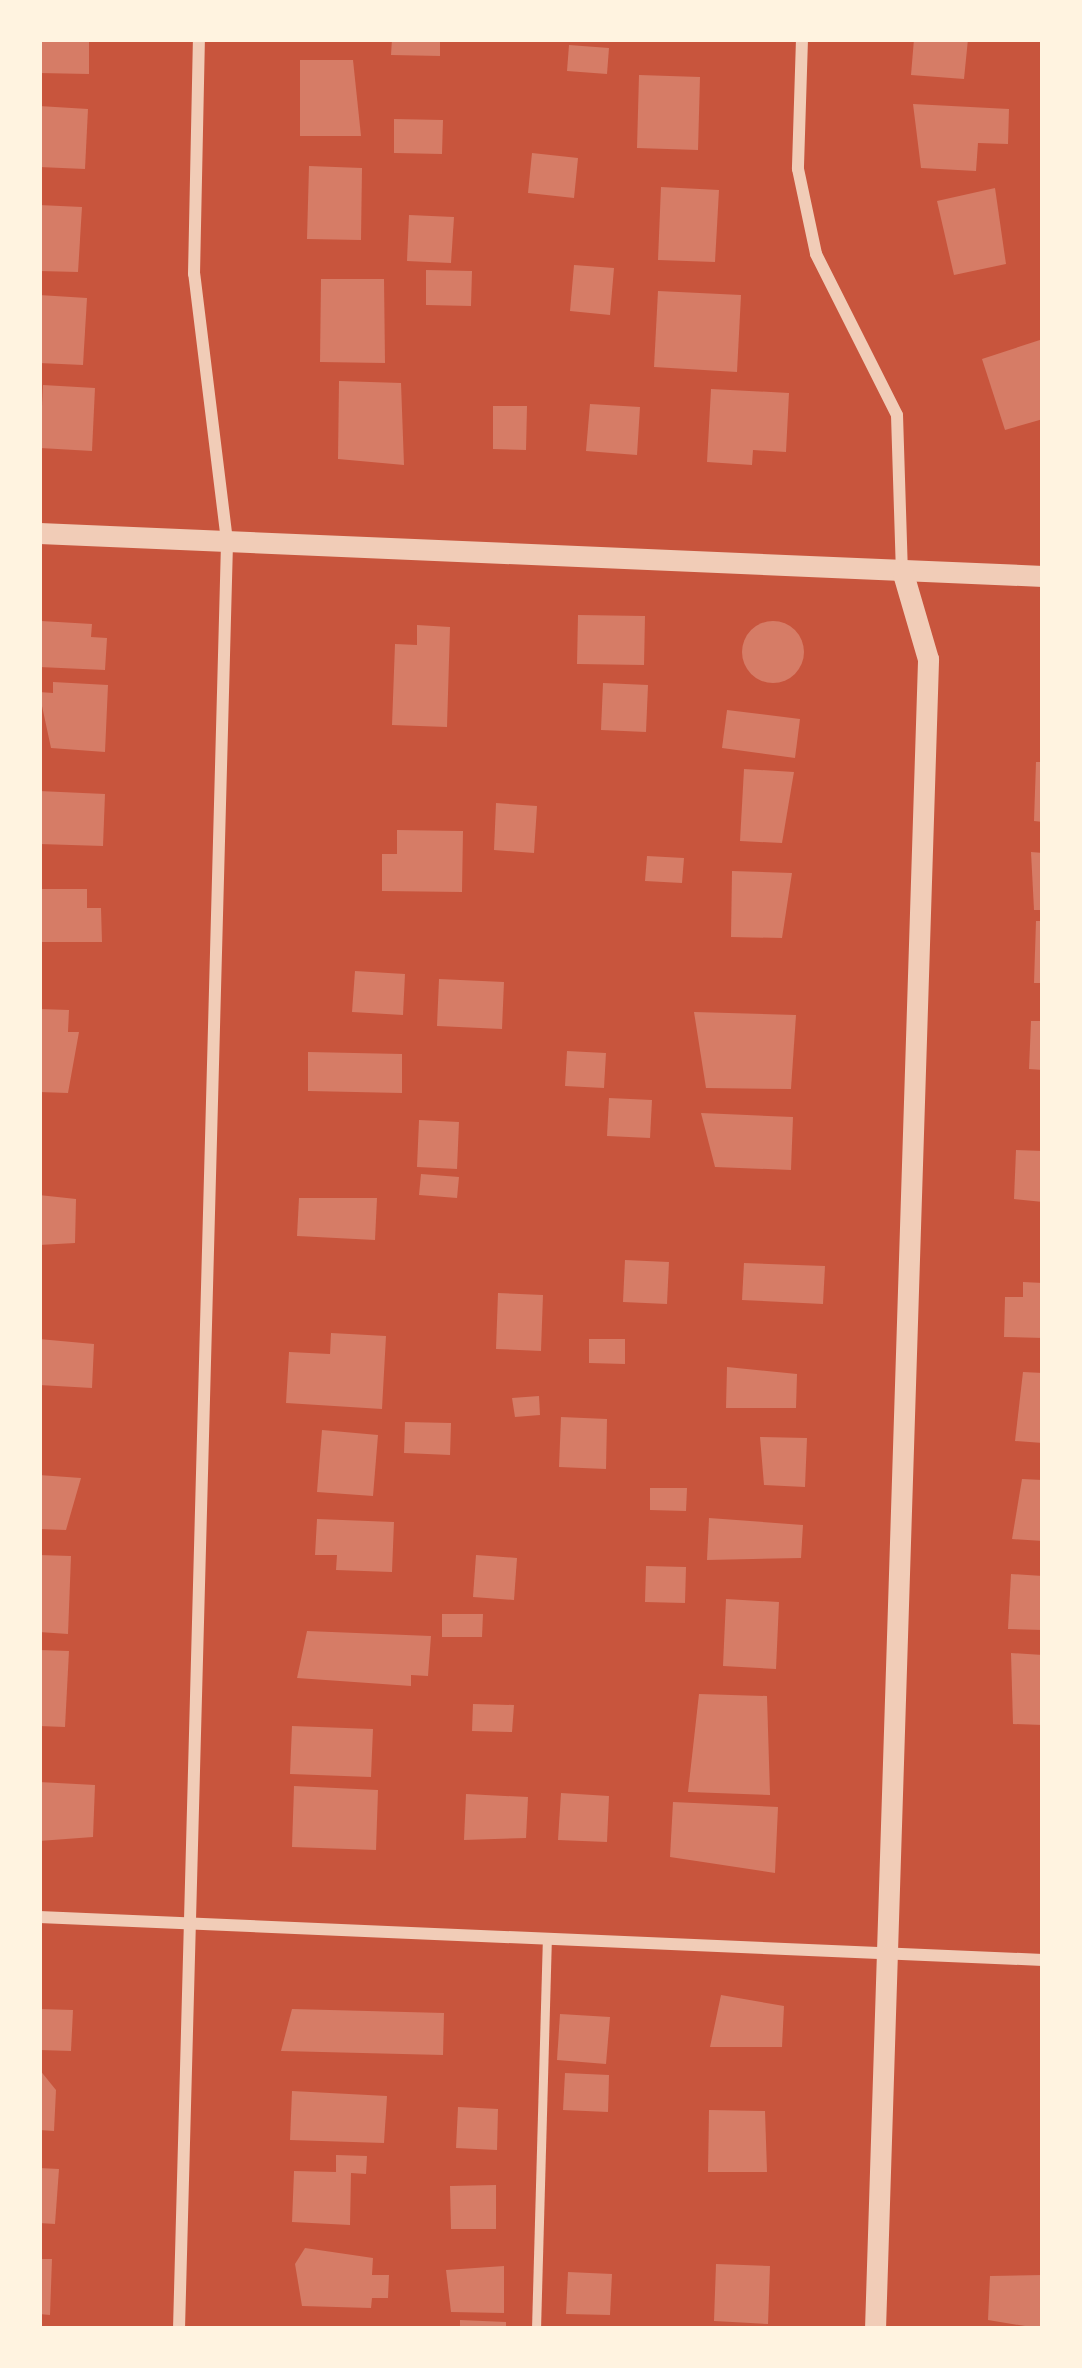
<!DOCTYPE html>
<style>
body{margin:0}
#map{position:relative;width:1082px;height:2368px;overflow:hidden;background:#c8553d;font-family:Quicksand,sans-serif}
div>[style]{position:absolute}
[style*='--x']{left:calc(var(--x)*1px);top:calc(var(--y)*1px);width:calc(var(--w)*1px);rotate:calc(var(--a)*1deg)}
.building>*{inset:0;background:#d67c66}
.round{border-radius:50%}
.service>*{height:9px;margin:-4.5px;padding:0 4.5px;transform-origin:4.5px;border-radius:4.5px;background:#f1ccb7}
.minor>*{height:12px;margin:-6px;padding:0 6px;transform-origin:6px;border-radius:6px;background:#f1ccb7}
.tertiary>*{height:21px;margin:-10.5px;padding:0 10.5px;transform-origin:10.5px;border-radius:10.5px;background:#f1ccb7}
span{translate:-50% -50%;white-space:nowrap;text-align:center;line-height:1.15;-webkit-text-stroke:12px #fff3e0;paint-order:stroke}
.frame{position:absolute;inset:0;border:42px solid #fff3e0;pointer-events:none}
</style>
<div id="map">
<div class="building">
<i style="clip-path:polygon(39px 39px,89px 39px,89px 74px,39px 73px)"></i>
<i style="clip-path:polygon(392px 39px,440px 39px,440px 56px,391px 55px)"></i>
<i style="clip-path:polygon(914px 39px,968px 39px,964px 79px,911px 75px)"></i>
<i style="clip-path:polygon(569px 45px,609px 48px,607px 74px,567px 71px)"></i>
<i style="clip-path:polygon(300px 60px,353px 60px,361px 136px,300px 136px)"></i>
<i style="clip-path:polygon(639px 75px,700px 77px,698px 150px,637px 148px)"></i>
<i style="clip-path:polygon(913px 104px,1009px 109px,1008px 144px,978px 143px,976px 171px,921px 168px)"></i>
<i style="clip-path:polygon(39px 106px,88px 109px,85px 169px,39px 167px)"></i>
<i style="clip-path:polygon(394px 119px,443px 120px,442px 154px,394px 153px)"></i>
<i style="clip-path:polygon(532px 153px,578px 158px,574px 198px,528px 193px)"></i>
<i style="clip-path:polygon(309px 166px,362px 168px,361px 240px,307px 239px)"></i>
<i style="clip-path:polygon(661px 187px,719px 190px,715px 262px,658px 260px)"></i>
<i style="clip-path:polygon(995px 188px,1006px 264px,954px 275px,937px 201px)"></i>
<i style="clip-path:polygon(39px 205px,82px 207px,78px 272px,39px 271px)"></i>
<i style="clip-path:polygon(409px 215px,454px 217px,451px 263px,407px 261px)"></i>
<i style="clip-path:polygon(574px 265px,614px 268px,610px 315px,570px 311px)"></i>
<i style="clip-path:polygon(426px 270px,472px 271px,471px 306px,426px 305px)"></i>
<i style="clip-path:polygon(321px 279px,384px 279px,385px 363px,320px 362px)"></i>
<i style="clip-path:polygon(658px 291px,741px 295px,737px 372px,654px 367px)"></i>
<i style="clip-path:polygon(39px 295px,87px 298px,83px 365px,39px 363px)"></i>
<i style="clip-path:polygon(1043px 339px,1043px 419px,1005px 430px,982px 359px)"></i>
<i style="clip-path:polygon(339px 381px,401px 383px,404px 465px,338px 459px)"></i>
<i style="clip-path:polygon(43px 385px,95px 388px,92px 451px,40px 448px)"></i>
<i style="clip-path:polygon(711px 389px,789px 393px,786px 452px,753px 450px,752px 465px,707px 462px)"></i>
<i style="clip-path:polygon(590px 404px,640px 407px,637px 455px,586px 451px)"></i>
<i style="clip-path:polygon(493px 406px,527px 406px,526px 450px,493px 449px)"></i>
<i style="clip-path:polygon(578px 615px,645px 616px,644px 665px,577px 664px)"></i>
<i class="round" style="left:742px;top:621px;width:62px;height:62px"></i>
<i style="clip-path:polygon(41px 621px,92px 624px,91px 637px,107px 638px,105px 670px,39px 667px)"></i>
<i style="clip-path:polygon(417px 625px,450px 627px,447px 727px,392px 725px,395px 644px,417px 645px)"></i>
<i style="clip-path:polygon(53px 682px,108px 685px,105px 752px,51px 748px,39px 692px,53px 693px)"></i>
<i style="clip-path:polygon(603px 683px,648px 685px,646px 732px,601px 730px)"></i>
<i style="clip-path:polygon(727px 710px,800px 719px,795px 758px,722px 748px)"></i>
<i style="clip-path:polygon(1036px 762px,1043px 762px,1043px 822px,1034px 821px)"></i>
<i style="clip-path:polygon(744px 769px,794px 772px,782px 843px,740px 841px)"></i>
<i style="clip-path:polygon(39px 791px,105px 794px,103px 846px,39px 844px)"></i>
<i style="clip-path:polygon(496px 803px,537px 806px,534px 853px,494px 850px)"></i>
<i style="clip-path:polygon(397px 830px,463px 831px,462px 892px,382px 891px,382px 854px,397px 854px)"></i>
<i style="clip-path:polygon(1031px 852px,1043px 853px,1043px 910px,1034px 910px)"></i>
<i style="clip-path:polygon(647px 856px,684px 858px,682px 883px,645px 881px)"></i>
<i style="clip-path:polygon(732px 871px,792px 873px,782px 938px,731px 937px)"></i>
<i style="clip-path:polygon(39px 889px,87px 889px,87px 908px,101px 908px,102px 942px,39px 942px)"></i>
<i style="clip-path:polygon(1036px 921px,1043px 921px,1043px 983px,1034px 983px)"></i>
<i style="clip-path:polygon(355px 971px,405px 974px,403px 1015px,352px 1012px)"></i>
<i style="clip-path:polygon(439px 979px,504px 982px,502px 1029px,437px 1026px)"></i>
<i style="clip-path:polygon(39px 1009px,69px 1010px,68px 1032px,79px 1032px,68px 1093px,39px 1092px)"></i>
<i style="clip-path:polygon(694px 1012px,796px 1015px,791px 1089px,706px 1088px)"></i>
<i style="clip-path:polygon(1031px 1021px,1043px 1021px,1043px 1070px,1029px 1069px)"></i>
<i style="clip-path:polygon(567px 1051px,606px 1053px,604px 1088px,565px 1086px)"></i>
<i style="clip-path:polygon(308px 1052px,402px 1054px,402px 1093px,308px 1091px)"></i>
<i style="clip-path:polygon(609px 1098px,652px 1100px,650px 1138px,607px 1136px)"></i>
<i style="clip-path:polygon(701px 1113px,793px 1117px,791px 1170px,715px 1167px)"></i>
<i style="clip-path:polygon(419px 1120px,459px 1122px,457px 1169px,417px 1167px)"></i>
<i style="clip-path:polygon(1016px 1150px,1043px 1151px,1043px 1202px,1014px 1199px)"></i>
<i style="clip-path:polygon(421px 1174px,459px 1177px,457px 1198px,419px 1195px)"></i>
<i style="clip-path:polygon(39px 1195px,76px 1199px,75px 1243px,39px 1245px)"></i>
<i style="clip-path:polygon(299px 1198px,377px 1198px,375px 1240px,297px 1236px)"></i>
<i style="clip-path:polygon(625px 1260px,669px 1262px,667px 1304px,623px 1302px)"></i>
<i style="clip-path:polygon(744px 1263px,825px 1266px,823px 1304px,742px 1300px)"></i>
<i style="clip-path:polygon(1023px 1282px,1043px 1283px,1043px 1338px,1004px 1337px,1005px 1297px,1023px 1297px)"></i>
<i style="clip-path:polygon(498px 1293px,543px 1295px,541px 1351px,496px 1349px)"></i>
<i style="clip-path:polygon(331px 1333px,386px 1336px,382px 1409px,286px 1403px,289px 1352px,330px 1354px)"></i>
<i style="clip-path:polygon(39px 1339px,94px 1344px,92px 1388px,39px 1385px)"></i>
<i style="clip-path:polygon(589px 1339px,625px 1339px,625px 1364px,589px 1363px)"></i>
<i style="clip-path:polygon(727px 1367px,797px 1374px,796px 1408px,726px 1408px)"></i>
<i style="clip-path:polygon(1023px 1372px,1043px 1373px,1043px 1443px,1015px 1441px)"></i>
<i style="clip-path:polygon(539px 1396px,540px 1415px,515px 1417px,512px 1398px)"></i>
<i style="clip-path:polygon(561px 1417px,607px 1419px,606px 1469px,559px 1467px)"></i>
<i style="clip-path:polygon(405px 1422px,451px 1423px,450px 1455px,404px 1453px)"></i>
<i style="clip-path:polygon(322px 1430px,378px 1435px,373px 1496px,317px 1492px)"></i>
<i style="clip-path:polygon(760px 1437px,807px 1438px,805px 1487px,764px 1485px)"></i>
<i style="clip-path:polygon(39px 1475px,81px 1478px,66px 1530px,39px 1529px)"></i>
<i style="clip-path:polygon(1022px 1479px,1043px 1480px,1043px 1541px,1012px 1539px)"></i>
<i style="clip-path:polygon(650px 1488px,687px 1488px,686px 1511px,650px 1510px)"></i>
<i style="clip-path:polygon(709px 1518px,803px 1525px,801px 1558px,707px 1560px)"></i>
<i style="clip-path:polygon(317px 1519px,394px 1522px,392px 1572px,336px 1570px,337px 1555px,315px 1555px)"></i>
<i style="clip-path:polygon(39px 1555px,71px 1556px,68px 1634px,39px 1632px)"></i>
<i style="clip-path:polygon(476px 1555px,517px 1558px,514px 1600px,473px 1597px)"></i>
<i style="clip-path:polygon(646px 1566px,686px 1567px,685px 1603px,645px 1602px)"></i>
<i style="clip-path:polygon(1011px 1574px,1043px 1576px,1043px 1630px,1008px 1629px)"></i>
<i style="clip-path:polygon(726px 1599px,779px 1602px,776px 1669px,723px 1666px)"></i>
<i style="clip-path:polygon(442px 1614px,483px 1614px,482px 1637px,442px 1637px)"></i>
<i style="clip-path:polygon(307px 1631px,431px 1636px,428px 1676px,411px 1675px,411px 1686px,297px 1678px)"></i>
<i style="clip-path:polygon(39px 1650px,69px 1651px,65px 1727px,39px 1726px)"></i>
<i style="clip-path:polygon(1011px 1653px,1043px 1655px,1043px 1725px,1013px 1724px)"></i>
<i style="clip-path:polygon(699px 1694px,767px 1696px,770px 1795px,688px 1792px)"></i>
<i style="clip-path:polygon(473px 1704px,514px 1705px,512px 1732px,472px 1731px)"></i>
<i style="clip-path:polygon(292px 1726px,373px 1729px,371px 1777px,290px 1774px)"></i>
<i style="clip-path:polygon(39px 1782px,95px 1785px,93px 1837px,39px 1841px)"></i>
<i style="clip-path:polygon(294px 1786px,378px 1790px,376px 1850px,292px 1847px)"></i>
<i style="clip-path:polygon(561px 1793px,609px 1796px,607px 1842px,558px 1840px)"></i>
<i style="clip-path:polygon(466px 1794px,528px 1797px,526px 1838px,464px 1840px)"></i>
<i style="clip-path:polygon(673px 1802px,778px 1807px,775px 1873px,670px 1857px)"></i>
<i style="clip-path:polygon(721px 1995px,784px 2006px,782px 2047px,710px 2047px)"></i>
<i style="clip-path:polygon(39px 2009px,73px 2010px,71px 2051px,39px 2050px)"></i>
<i style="clip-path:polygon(292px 2009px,444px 2013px,443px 2055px,281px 2051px)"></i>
<i style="clip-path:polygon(560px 2014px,610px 2017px,606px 2064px,557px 2060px)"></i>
<i style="clip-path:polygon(39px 2069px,56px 2090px,54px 2131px,39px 2130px)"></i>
<i style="clip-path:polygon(565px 2073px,609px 2075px,608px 2112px,563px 2110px)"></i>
<i style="clip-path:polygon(292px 2091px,387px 2096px,384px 2143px,290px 2140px)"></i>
<i style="clip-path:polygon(458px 2107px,498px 2109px,497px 2150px,456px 2148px)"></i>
<i style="clip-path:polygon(709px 2110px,765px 2111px,767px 2172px,708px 2172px)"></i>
<i style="clip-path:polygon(336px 2155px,367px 2156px,366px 2174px,351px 2173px,350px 2225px,292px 2222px,294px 2171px,336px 2172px)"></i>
<i style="clip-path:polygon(39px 2168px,59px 2169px,55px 2224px,39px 2223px)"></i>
<i style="clip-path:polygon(496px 2185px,496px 2229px,451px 2229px,450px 2186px)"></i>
<i style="clip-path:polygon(305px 2248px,373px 2258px,372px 2275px,389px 2275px,388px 2298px,372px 2298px,371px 2308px,302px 2306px,295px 2264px)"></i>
<i style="clip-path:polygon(39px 2259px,52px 2259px,50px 2315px,39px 2314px)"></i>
<i style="clip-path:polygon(716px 2264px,770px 2266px,768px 2324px,714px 2321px)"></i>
<i style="clip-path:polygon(504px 2266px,504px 2313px,451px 2312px,446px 2270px)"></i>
<i style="clip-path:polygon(568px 2272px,612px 2274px,610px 2315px,566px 2314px)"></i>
<i style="clip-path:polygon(1043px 2275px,1043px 2329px,988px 2320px,990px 2276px)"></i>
<i style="clip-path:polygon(460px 2320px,506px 2322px,506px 2329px,460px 2329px)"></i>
</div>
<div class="service">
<i style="--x:536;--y:2329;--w:387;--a:-88.4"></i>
</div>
<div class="minor">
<i style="--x:802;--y:39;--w:130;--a:91.8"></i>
<i style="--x:798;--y:169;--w:87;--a:78"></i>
<i style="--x:816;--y:254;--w:180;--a:63.3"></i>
<i style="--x:897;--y:415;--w:155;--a:88.2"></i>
<i style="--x:39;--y:1917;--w:1005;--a:2.45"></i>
<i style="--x:179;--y:2329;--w:1789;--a:-88.46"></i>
<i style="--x:227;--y:541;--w:269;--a:-97"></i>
<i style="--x:194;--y:274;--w:235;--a:-88.8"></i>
</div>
<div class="tertiary">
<i style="--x:39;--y:533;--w:1005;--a:2.45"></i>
<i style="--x:875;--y:2329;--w:1671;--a:-88.18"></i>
<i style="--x:928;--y:659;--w:93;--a:-106.3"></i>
</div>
<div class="frame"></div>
</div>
